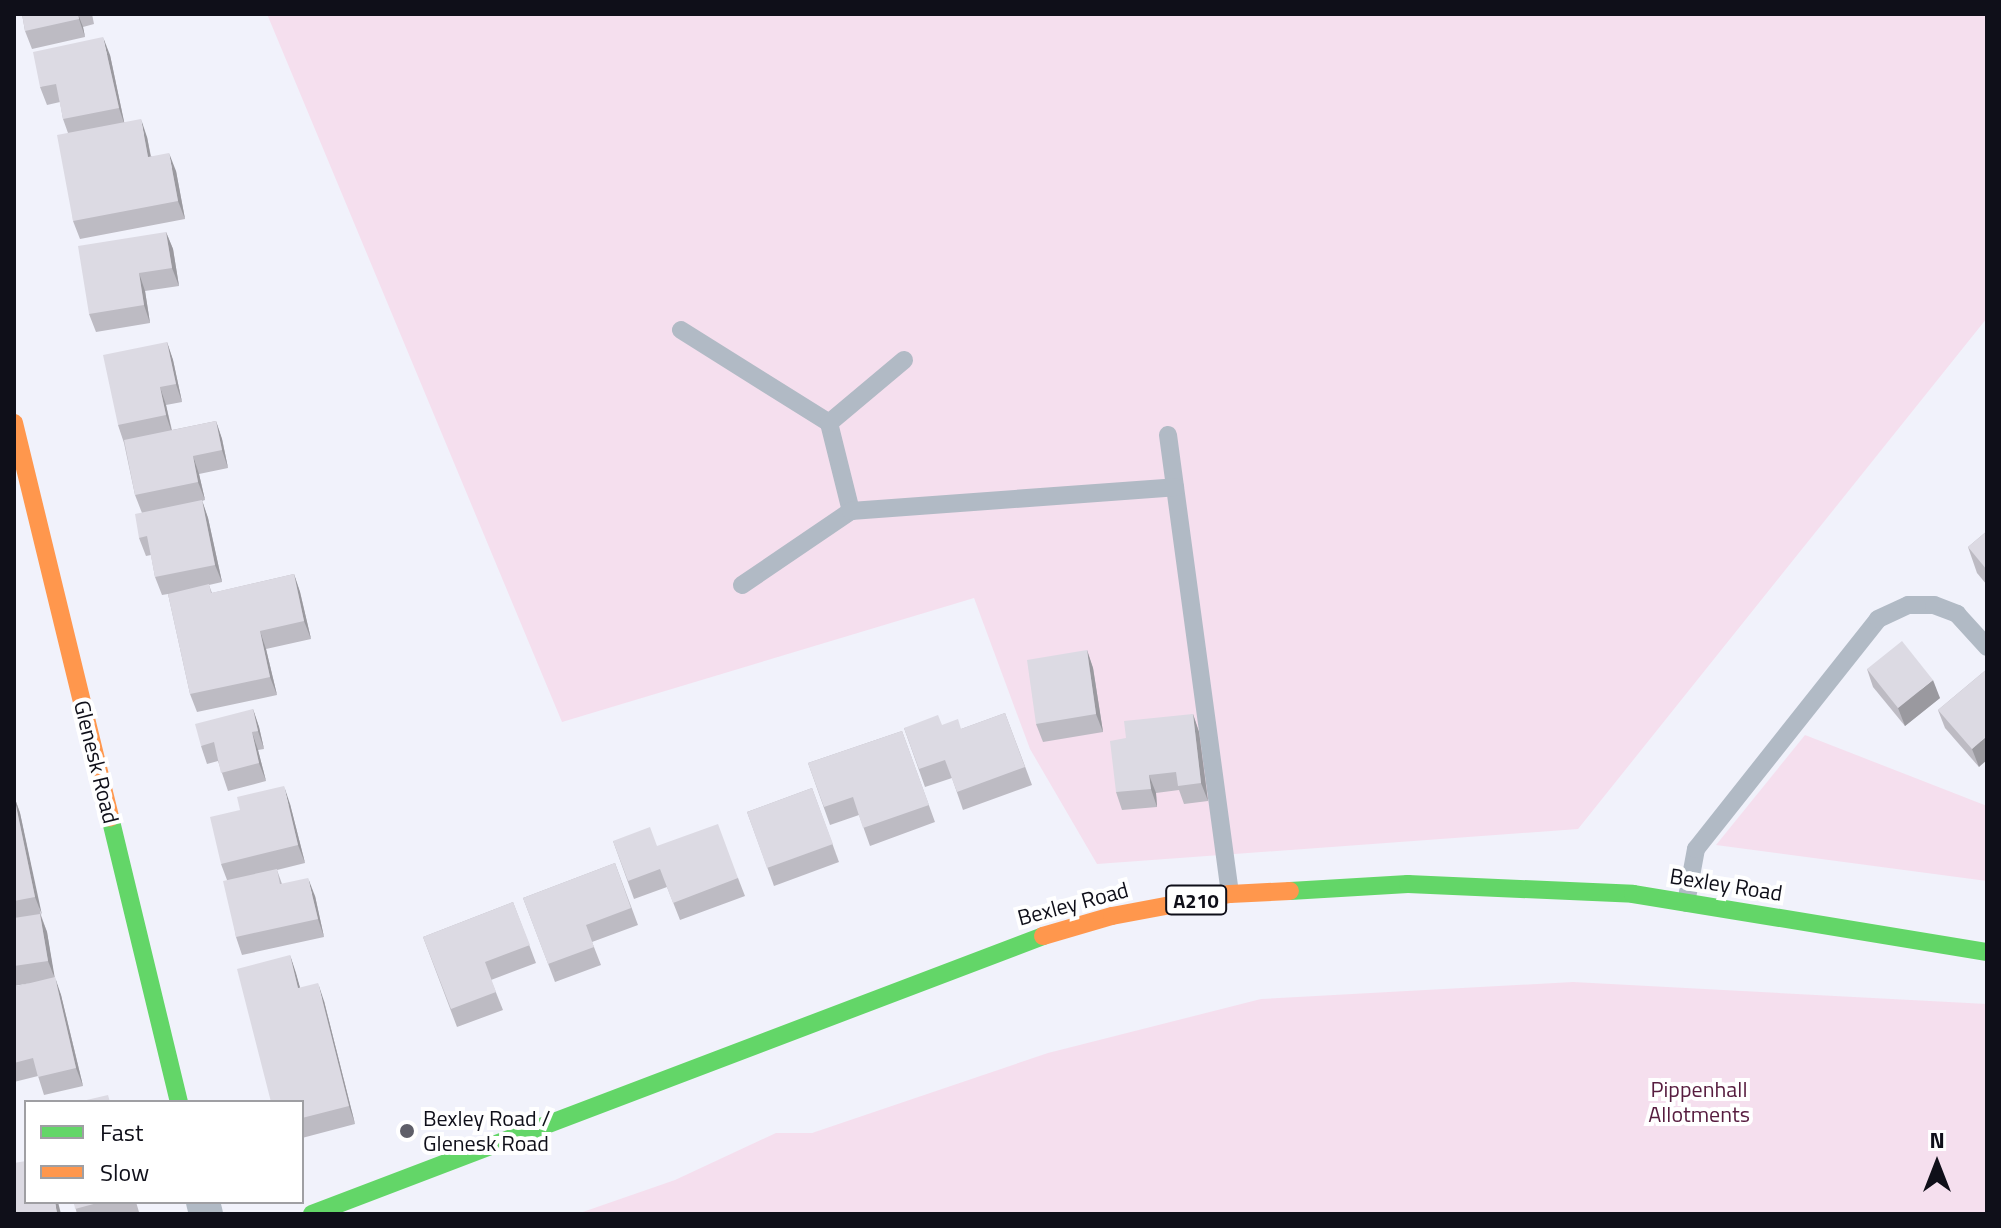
<!DOCTYPE html>
<style>
body{margin:0}
#map{position:relative;width:2001px;height:1228px;overflow:hidden;background:#f1f2fb;font-family:"Titillium Web",sans-serif}
div>[style]{position:absolute}
[style*='--x']{left:calc(var(--x)*1px);top:calc(var(--y)*1px);width:calc(var(--w)*1px);rotate:calc(var(--a)*1deg)}
.green>*{inset:0;background:#f5dfee}
.lane>*{height:18px;margin:-9px;padding:0 9px;transform-origin:9px;border-radius:9px;background:#b1bac5}
.street>*{height:34px;margin:-17px;padding:0 17px;transform-origin:17px;border-radius:17px;background:#b1bac5}
.fast>*{height:18px;margin:-9px;padding:0 9px;transform-origin:9px;border-radius:9px;background:#63d668}
.slow>*{height:18px;margin:-9px;padding:0 9px;transform-origin:9px;border-radius:9px;background:#ff974d}
.wall>*{inset:0;background:#bdbbc3}
.shaded-wall>*{inset:0;background:#9a999f}
.building>*{inset:0;background:#dcdae3}
.dots>*{width:22px;height:22px;translate:-50% -50%;box-sizing:border-box;border:4px solid #fff;border-radius:50%}
span{translate:-50% -50%;white-space:nowrap;text-align:center;line-height:1.15;-webkit-text-stroke:8px #fff;paint-order:stroke}
.shield-label span{padding:2px 6px;background:#fff;border:2px solid;border-radius:6px;-webkit-text-stroke-width:0}
.shield-label{font-size:20px;color:#0f0f19;font-weight:700}
.street-label{font-size:22px;color:#0f0f19}
.park-label{font-size:22px;color:#571c3f}
.poi-label{font-size:22px;color:#0f0f19}
.left{translate:0 -50%;text-align:left}
.frame{position:absolute;inset:0;border:16px solid #0f0f19;pointer-events:none}
.legend{position:absolute;left:24px;top:1100px;width:280px;height:104px;box-sizing:border-box;background:#fff;border:2px solid #9f9fa3;margin:0;padding:10px 14px;list-style:none;font-size:24px;color:#0f0f19}
.legend li{display:flex;align-items:center;gap:16px;height:40px}
.legend b{width:40px;border:2px solid #9f9fa3}
.north{position:absolute;left:1897px;top:1124px;width:80px;height:80px;-webkit-text-stroke:6px #fff;paint-order:stroke;rotate:0deg;font-size:22px;font-weight:700;line-height:32px;text-align:center;color:#0f0f19}
.north::after{content:'';display:block;margin:auto;width:28px;height:36px;background:#0f0f19;clip-path:polygon(50% 0,100% 100%,50% 72%,0 100%)}
</style>
<div id="map">
<div class="green">
<i style="clip-path:polygon(267px 14px,1987px 14px,1987px 318px,1578px 829px,1097px 864px,1030px 749px,974px 598px,562px 722px)"></i>
<i style="clip-path:polygon(1805px 735px,1987px 806px,1987px 881px,1716px 845px)"></i>
<i style="clip-path:polygon(1573px 982px,1987px 1004px,1987px 1214px,577px 1214px,675px 1180px,776px 1133px,812px 1133px,1048px 1053px,1261px 999px)"></i>
</div>
<div class="lane">
<i style="--x:681;--y:330;--w:175;--a:32.1"></i>
<i style="--x:829;--y:423;--w:91;--a:76"></i>
<i style="--x:829;--y:423;--w:98;--a:-40"></i>
<i style="--x:1168;--y:435;--w:463;--a:82.3"></i>
<i style="--x:742;--y:585;--w:132;--a:-34.2"></i>
<i style="--x:851;--y:511;--w:325;--a:-4.2"></i>
<i style="--x:1686;--y:903;--w:55;--a:-79.5"></i>
<i style="--x:1696;--y:849;--w:293;--a:-51.6"></i>
<i style="--x:1878;--y:619;--w:33;--a:-25"></i>
<i style="--x:1908;--y:605;--w:26;--a:0"></i>
<i style="--x:1934;--y:605;--w:25;--a:21"></i>
<i style="--x:1957;--y:614;--w:45;--a:47.7"></i>
</div>
<div class="street">
<i style="--x:203;--y:1202;--w:12;--a:76"></i>
</div>
<div class="fast">
<i style="--x:110;--y:817;--w:293;--a:76.4"></i>
<i style="--x:1290;--y:891;--w:118;--a:-3.4"></i>
<i style="--x:1408;--y:884;--w:225;--a:2.5"></i>
<i style="--x:1633;--y:894;--w:359;--a:9.3"></i>
<i style="--x:312;--y:1214;--w:782;--a:-20.82"></i>
</div>
<div class="slow">
<i style="--x:14;--y:423;--w:406;--a:76.3"></i>
<i style="--x:1043;--y:936;--w:72;--a:-16.2"></i>
<i style="--x:1112;--y:916;--w:120;--a:-10.6"></i>
<i style="--x:1230;--y:894;--w:60;--a:-2.9"></i>
</div>
<div class="wall">
<i style="clip-path:polygon(22px 14px,92px 14px,94px 24px,83px 27px,85px 37px,32px 49px,25px 31px)"></i>
<i style="clip-path:polygon(110px 55px,124px 122px,147px 137px,151px 156px,176px 171px,185px 219px,80px 239px,73px 221px,68px 133px,63px 119px,60px 102px,47px 105px,40px 87px)"></i>
<i style="clip-path:polygon(166px 232px,173px 249px,179px 286px,145px 291px,150px 323px,96px 332px,89px 314px)"></i>
<i style="clip-path:polygon(167px 342px,173px 360px,182px 402px,166px 405px,172px 430px,216px 421px,222px 439px,228px 468px,199px 474px,205px 500px,202px 501px,208px 518px,222px 582px,209px 585px,212px 593px,294px 574px,300px 592px,311px 639px,266px 649px,277px 695px,197px 712px,190px 694px,168px 594px,162px 595px,155px 577px,151px 555px,146px 556px,139px 538px,142px 513px,135px 495px,124px 443px,118px 425px)"></i>
<i style="clip-path:polygon(1987px 531px,1987px 585px,1977px 573px,1968px 547px)"></i>
<i style="clip-path:polygon(1087px 650px,1093px 668px,1103px 732px,1043px 742px,1036px 724px)"></i>
<i style="clip-path:polygon(1867px 669px,1940px 698px,1905px 726px,1873px 687px)"></i>
<i style="clip-path:polygon(1987px 669px,1979px 767px,1945px 728px,1938px 710px)"></i>
<i style="clip-path:polygon(253px 709px,259px 727px,264px 749px,258px 750px,266px 781px,228px 791px,218px 761px,207px 764px,201px 746px)"></i>
<i style="clip-path:polygon(1005px 713px,1032px 785px,963px 810px,952px 778px,925px 787px,904px 728px,942px 725px,961px 729px)"></i>
<i style="clip-path:polygon(1193px 714px,1199px 732px,1208px 801px,1184px 804px,1179px 790px,1156px 793px,1157px 807px,1122px 810px,1116px 792px,1126px 738px)"></i>
<i style="clip-path:polygon(902px 731px,935px 822px,870px 846px,859px 815px,830px 825px,808px 763px)"></i>
<i style="clip-path:polygon(812px 788px,839px 862px,774px 886px,747px 812px)"></i>
<i style="clip-path:polygon(14px 796px,20px 813px,41px 915px,47px 932px,54px 977px,61px 995px,83px 1086px,44px 1095px,38px 1076px,14px 1082px,14px 987px,31px 983px,14px 986px)"></i>
<i style="clip-path:polygon(290px 804px,305px 863px,277px 870px,282px 884px,315px 896px,324px 937px,242px 955px,236px 937px,227px 880px,221px 864px)"></i>
<i style="clip-path:polygon(613px 841px,657px 846px,738px 878px,745px 896px,680px 920px,667px 887px,634px 899px)"></i>
<i style="clip-path:polygon(615px 863px,638px 925px,592px 942px,601px 965px,555px 982px,523px 898px)"></i>
<i style="clip-path:polygon(513px 902px,536px 963px,491px 980px,503px 1010px,457px 1027px,423px 937px)"></i>
<i style="clip-path:polygon(290px 955px,300px 988px,324px 1001px,355px 1124px,302px 1138px,302px 1102px)"></i>
<i style="clip-path:polygon(74px 1202px,136px 1202px,139px 1212px,132px 1214px,77px 1214px)"></i>
</div>
<div class="shaded-wall">
<i style="clip-path:polygon(78px 14px,83px 27px,85px 37px,79px 19px)"></i>
<i style="clip-path:polygon(103px 37px,110px 55px,125px 126px,119px 108px)"></i>
<i style="clip-path:polygon(141px 119px,147px 137px,154px 175px,148px 157px)"></i>
<i style="clip-path:polygon(169px 153px,176px 171px,185px 219px,178px 201px)"></i>
<i style="clip-path:polygon(166px 232px,173px 249px,179px 286px,172px 268px)"></i>
<i style="clip-path:polygon(139px 273px,145px 291px,150px 323px,144px 305px)"></i>
<i style="clip-path:polygon(167px 342px,173px 360px,182px 402px,176px 384px)"></i>
<i style="clip-path:polygon(160px 387px,166px 405px,172px 433px,166px 415px)"></i>
<i style="clip-path:polygon(216px 421px,222px 439px,228px 468px,222px 450px)"></i>
<i style="clip-path:polygon(193px 456px,199px 474px,205px 500px,198px 482px)"></i>
<i style="clip-path:polygon(202px 500px,208px 518px,222px 582px,215px 565px)"></i>
<i style="clip-path:polygon(294px 574px,300px 592px,311px 639px,304px 621px)"></i>
<i style="clip-path:polygon(260px 631px,266px 649px,277px 695px,270px 677px)"></i>
<i style="clip-path:polygon(1087px 650px,1093px 668px,1103px 732px,1096px 714px)"></i>
<i style="clip-path:polygon(1933px 680px,1940px 698px,1905px 726px,1898px 708px)"></i>
<i style="clip-path:polygon(253px 709px,259px 727px,264px 749px,258px 731px)"></i>
<i style="clip-path:polygon(1193px 714px,1199px 732px,1208px 801px,1201px 783px)"></i>
<i style="clip-path:polygon(252px 732px,258px 750px,266px 781px,259px 763px)"></i>
<i style="clip-path:polygon(1987px 736px,1987px 760px,1979px 767px,1972px 749px)"></i>
<i style="clip-path:polygon(1149px 775px,1156px 793px,1157px 807px,1151px 789px)"></i>
<i style="clip-path:polygon(284px 786px,290px 804px,305px 863px,298px 845px)"></i>
<i style="clip-path:polygon(14px 796px,20px 813px,42px 915px,35px 897px)"></i>
<i style="clip-path:polygon(308px 878px,315px 896px,324px 937px,318px 919px)"></i>
<i style="clip-path:polygon(40px 914px,47px 932px,55px 979px,48px 961px)"></i>
<i style="clip-path:polygon(290px 955px,296px 973px,305px 1006px,298px 988px)"></i>
<i style="clip-path:polygon(55px 977px,61px 995px,83px 1086px,76px 1068px)"></i>
<i style="clip-path:polygon(318px 983px,324px 1001px,355px 1124px,349px 1106px)"></i>
<i style="clip-path:polygon(55px 1202px,58px 1202px,61px 1214px,57px 1214px)"></i>
</div>
<div class="building">
<i style="clip-path:polygon(22px 14px,78px 14px,79px 19px,25px 31px)"></i>
<i style="clip-path:polygon(103px 37px,119px 108px,63px 119px,56px 84px,40px 87px,33px 52px)"></i>
<i style="clip-path:polygon(141px 119px,148px 157px,169px 153px,178px 201px,73px 221px,57px 135px)"></i>
<i style="clip-path:polygon(166px 232px,172px 268px,139px 273px,144px 305px,89px 314px,78px 246px)"></i>
<i style="clip-path:polygon(167px 342px,176px 384px,160px 387px,166px 415px,118px 425px,103px 355px)"></i>
<i style="clip-path:polygon(216px 421px,222px 450px,193px 456px,198px 482px,135px 495px,124px 440px)"></i>
<i style="clip-path:polygon(202px 500px,215px 565px,155px 577px,147px 536px,139px 538px,135px 514px)"></i>
<i style="clip-path:polygon(1987px 531px,1987px 570px,1968px 547px)"></i>
<i style="clip-path:polygon(294px 574px,304px 621px,260px 631px,270px 677px,190px 694px,168px 594px,209px 584px,211px 593px)"></i>
<i style="clip-path:polygon(1902px 641px,1933px 680px,1898px 708px,1867px 669px)"></i>
<i style="clip-path:polygon(1087px 650px,1096px 714px,1036px 724px,1027px 660px)"></i>
<i style="clip-path:polygon(1987px 669px,1987px 736px,1972px 749px,1938px 710px)"></i>
<i style="clip-path:polygon(253px 709px,258px 731px,252px 732px,259px 763px,221px 773px,214px 742px,201px 746px,195px 724px)"></i>
<i style="clip-path:polygon(1005px 713px,1025px 767px,957px 792px,945px 760px,919px 769px,904px 728px,938px 715px,942px 725px,958px 719px,961px 729px)"></i>
<i style="clip-path:polygon(1193px 714px,1201px 783px,1178px 786px,1176px 772px,1149px 775px,1151px 789px,1116px 792px,1110px 741px,1126px 738px,1124px 721px)"></i>
<i style="clip-path:polygon(902px 731px,929px 805px,863px 828px,853px 797px,824px 807px,808px 763px)"></i>
<i style="clip-path:polygon(284px 786px,298px 845px,221px 864px,210px 817px,240px 810px,237px 797px)"></i>
<i style="clip-path:polygon(812px 788px,833px 844px,767px 868px,747px 812px)"></i>
<i style="clip-path:polygon(14px 796px,35px 897px,14px 901px)"></i>
<i style="clip-path:polygon(718px 824px,738px 878px,673px 903px,660px 869px,628px 881px,613px 841px,650px 827px,657px 846px)"></i>
<i style="clip-path:polygon(615px 863px,631px 908px,586px 925px,594px 947px,548px 964px,523px 898px)"></i>
<i style="clip-path:polygon(277px 869px,280px 884px,308px 878px,318px 919px,236px 937px,223px 881px)"></i>
<i style="clip-path:polygon(513px 902px,530px 945px,485px 962px,496px 992px,451px 1009px,423px 937px)"></i>
<i style="clip-path:polygon(40px 914px,48px 961px,14px 966px,14px 918px)"></i>
<i style="clip-path:polygon(290px 955px,298px 988px,318px 983px,349px 1106px,302px 1118px,302px 1102px,271px 1102px,237px 969px)"></i>
<i style="clip-path:polygon(55px 977px,76px 1068px,38px 1077px,33px 1058px,14px 1063px,14px 987px)"></i>
<i style="clip-path:polygon(108px 1095px,110px 1102px,78px 1102px)"></i>
<i style="clip-path:polygon(26px 1161px,26px 1202px,55px 1202px,57px 1214px,14px 1214px,14px 1163px)"></i>
<i style="clip-path:polygon(74px 1202px,101px 1202px,75px 1209px)"></i>
</div>
<div class="dots">
<i style="left:407px;top:1131px;background:#5e5e68"></i>
</div>
<div class="shield-label">
<span style="left:1196px;top:900px">A210</span>
</div>
<div class="street-label">
<span style="left:96px;top:762px;rotate:76deg">Glenesk Road</span>
<span style="left:1726px;top:885px;rotate:9deg">Bexley Road</span>
<span style="left:1073px;top:904px;rotate:-15deg">Bexley Road</span>
</div>
<div class="park-label">
<span style="left:1699px;top:1102px">Pippenhall<br>Allotments</span>
</div>
<div class="poi-label">
<span class="left" style="left:423px;top:1131px">Bexley Road /<br>Glenesk Road</span>
</div>
<div class="frame"></div>
<ul class="legend">
<li><b style="height:10px;background:#63d668"></b>Fast</li>
<li><b style="height:10px;background:#ff974d"></b>Slow</li>
</ul>
<div class="north">N</div>
</div>
